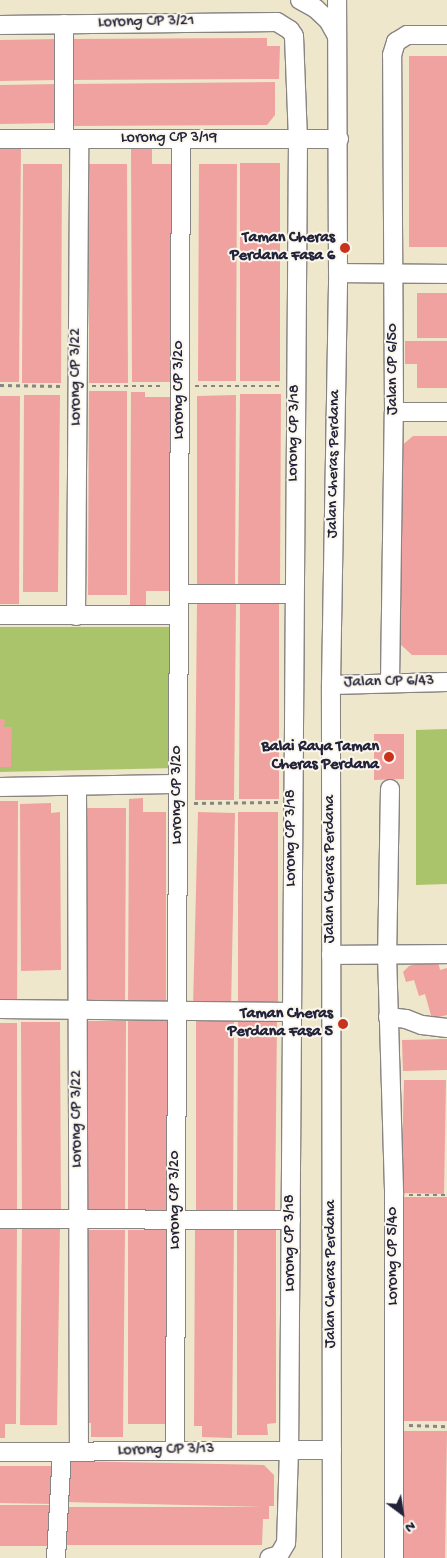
<!DOCTYPE html>
<style>
body{margin:0}
#map{position:relative;width:447px;height:1558px;overflow:hidden;background:#efe7cb;font-family:"Gochi Hand",sans-serif}
div>[style]{position:absolute}
[style*='--x']{left:calc(var(--x)*1px);top:calc(var(--y)*1px);width:calc(var(--w)*1px);rotate:calc(var(--a)*1deg)}
.green>*{inset:0;background:#a9c46b}
.building>*{inset:0;background:#efa29f}
.path>*{height:2.5px;margin-top:-1.25px;transform-origin:0;background:repeating-linear-gradient(90deg,#888483 0 4px,transparent 0 8px)}
.roads{filter:drop-shadow(1px 0 #888483) drop-shadow(-1px 0 #888483) drop-shadow(0 1px #888483) drop-shadow(0 -1px #888483)}
.minor>*{height:18px;margin:-9px;padding:0 9px;transform-origin:9px;border-radius:9px;background:#fff}
.dots>*{width:14px;height:14px;translate:-50% -50%;box-sizing:border-box;border:2px solid #fbf7ec;border-radius:50%}
span{translate:-50% -50%;white-space:nowrap;text-align:center;line-height:1.15;-webkit-text-stroke:4px #fbf7ec;paint-order:stroke}
.street-label{font-size:16px;color:#22223b}
.poi-label{font-size:16px;color:#22223b;font-weight:700}
.right{translate:-100% -50%;text-align:right}
.north{position:absolute;left:377px;top:1488px;width:50px;height:50px;-webkit-text-stroke:4px #fbf7ec;paint-order:stroke;rotate:149deg;font-size:14px;font-weight:700;line-height:20px;text-align:center;color:#22223b}
.north::after{content:'';display:block;margin:auto;width:18px;height:22px;background:#22223b;clip-path:polygon(50% 0,100% 100%,50% 72%,0 100%)}
</style>
<div id="map">
<div class="green">
<i style="clip-path:polygon(0 627px,179px 627px,176px 768px,0 772px)"></i>
<i style="clip-path:polygon(447px 729px,447px 884px,416px 885px,416px 730px)"></i>
</div>
<div class="building">
<i style="clip-path:polygon(267px 38px,267px 46px,280px 46px,279px 79px,68px 80px,68px 39px)"></i>
<i style="clip-path:polygon(59px 39px,59px 80px,0 81px,0 40px)"></i>
<i style="clip-path:polygon(409px 56px,447px 56px,447px 247px,409px 247px)"></i>
<i style="clip-path:polygon(275px 82px,275px 115px,267px 125px,68px 126px,68px 84px)"></i>
<i style="clip-path:polygon(59px 84px,59px 123px,0 124px,0 85px)"></i>
<i style="clip-path:polygon(0 148px,21px 148px,19px 382px,0 382px)"></i>
<i style="clip-path:polygon(131px 149px,152px 149px,152px 164px,171px 164px,172px 382px,132px 382px)"></i>
<i style="clip-path:polygon(240px 163px,280px 163px,280px 381px,240px 381px)"></i>
<i style="clip-path:polygon(23px 164px,62px 164px,61px 383px,22px 383px)"></i>
<i style="clip-path:polygon(89px 164px,127px 164px,128px 383px,89px 383px)"></i>
<i style="clip-path:polygon(199px 164px,237px 164px,236px 381px,198px 381px)"></i>
<i style="clip-path:polygon(417px 293px,447px 293px,447px 338px,417px 338px)"></i>
<i style="clip-path:polygon(405px 341px,447px 341px,447px 388px,417px 388px,417px 364px,405px 364px)"></i>
<i style="clip-path:polygon(89px 391px,127px 391px,127px 595px,88px 595px)"></i>
<i style="clip-path:polygon(131px 392px,145px 392px,145px 397px,171px 397px,170px 591px,146px 591px,146px 605px,130px 605px)"></i>
<i style="clip-path:polygon(240px 394px,281px 394px,280px 588px,238px 588px)"></i>
<i style="clip-path:polygon(24px 395px,60px 395px,58px 592px,23px 592px)"></i>
<i style="clip-path:polygon(236px 395px,235px 588px,197px 588px,197px 396px)"></i>
<i style="clip-path:polygon(0 396px,20px 396px,19px 604px,0 604px)"></i>
<i style="clip-path:polygon(413px 436px,447px 436px,447px 655px,412px 655px,400px 644px,400px 447px)"></i>
<i style="clip-path:polygon(240px 603px,279px 603px,279px 799px,239px 799px)"></i>
<i style="clip-path:polygon(197px 604px,236px 604px,234px 800px,195px 800px)"></i>
<i style="clip-path:polygon(0 719px,5px 719px,4px 727px,12px 727px,11px 767px,0 767px)"></i>
<i style="clip-path:polygon(374px 734px,404px 734px,404px 779px,374px 780px)"></i>
<i style="clip-path:polygon(143px 798px,143px 812px,166px 812px,166px 1008px,128px 1009px,129px 799px)"></i>
<i style="clip-path:polygon(0 801px,18px 801px,17px 1007px,0 1007px)"></i>
<i style="clip-path:polygon(51px 803px,51px 813px,60px 812px,61px 970px,21px 971px,20px 804px)"></i>
<i style="clip-path:polygon(87px 808px,126px 808px,125px 1008px,86px 1008px)"></i>
<i style="clip-path:polygon(198px 812px,235px 813px,231px 1008px,193px 1007px)"></i>
<i style="clip-path:polygon(238px 812px,278px 812px,278px 1007px,238px 1007px)"></i>
<i style="clip-path:polygon(437px 958px,440px 970px,447px 968px,447px 1015px,432px 1019px,425px 994px,419px 996px,414px 980px,406px 982px,403px 972px,409px 966px)"></i>
<i style="clip-path:polygon(238px 1018px,277px 1019px,275px 1215px,237px 1216px)"></i>
<i style="clip-path:polygon(86px 1021px,126px 1021px,125px 1216px,86px 1216px)"></i>
<i style="clip-path:polygon(128px 1021px,168px 1021px,168px 1216px,128px 1216px)"></i>
<i style="clip-path:polygon(196px 1021px,234px 1021px,233px 1218px,196px 1218px)"></i>
<i style="clip-path:polygon(21px 1022px,60px 1022px,61px 1216px,22px 1217px)"></i>
<i style="clip-path:polygon(0 1023px,17px 1023px,17px 1214px,0 1214px)"></i>
<i style="clip-path:polygon(447px 1039px,447px 1070px,403px 1071px,402px 1040px)"></i>
<i style="clip-path:polygon(404px 1080px,446px 1080px,444px 1194px,401px 1193px)"></i>
<i style="clip-path:polygon(402px 1197px,447px 1197px,447px 1421px,400px 1421px)"></i>
<i style="clip-path:polygon(0 1224px,17px 1224px,16px 1424px,5px 1424px,5px 1438px,0 1438px)"></i>
<i style="clip-path:polygon(22px 1225px,60px 1225px,57px 1425px,20px 1425px)"></i>
<i style="clip-path:polygon(237px 1227px,276px 1227px,276px 1423px,267px 1424px,268px 1435px,237px 1435px)"></i>
<i style="clip-path:polygon(86px 1230px,125px 1230px,123px 1437px,91px 1437px,91px 1423px,85px 1423px)"></i>
<i style="clip-path:polygon(128px 1230px,168px 1230px,168px 1424px,128px 1424px)"></i>
<i style="clip-path:polygon(195px 1230px,234px 1230px,232px 1438px,202px 1437px,202px 1426px,194px 1426px)"></i>
<i style="clip-path:polygon(404px 1431px,447px 1431px,445px 1558px,403px 1558px)"></i>
<i style="clip-path:polygon(66px 1461px,264px 1465px,274px 1475px,274px 1506px,269px 1506px,269px 1519px,263px 1519px,262px 1545px,63px 1545px,64px 1507px,261px 1507px,65px 1502px)"></i>
<i style="clip-path:polygon(0 1466px,53px 1466px,53px 1504px,0 1503px)"></i>
<i style="clip-path:polygon(0 1505px,54px 1505px,54px 1546px,0 1546px)"></i>
</div>
<div class="path">
<i style="--x:0;--y:385;--w:62;--a:0.9"></i>
<i style="--x:92;--y:386;--w:72;--a:0"></i>
<i style="--x:195;--y:386;--w:87;--a:0"></i>
<i style="--x:194;--y:803;--w:85;--a:-0.7"></i>
<i style="--x:409;--y:1195;--w:38;--a:0"></i>
<i style="--x:409;--y:1425;--w:38;--a:2"></i>
</div>
<div class="roads">
<div class="minor">
<i style="--x:300;--y:0;--w:18;--a:29"></i>
<i style="--x:316;--y:9;--w:16;--a:43"></i>
<i style="--x:328;--y:20;--w:18;--a:61"></i>
<i style="--x:64;--y:24;--w:115;--a:90"></i>
<i style="--x:0;--y:25;--w:277;--a:-0.6"></i>
<i style="--x:277;--y:22;--w:15;--a:32"></i>
<i style="--x:290;--y:30;--w:7;--a:56"></i>
<i style="--x:294;--y:36;--w:103;--a:87.8"></i>
<i style="--x:298;--y:139;--w:1311;--a:90.39"></i>
<i style="--x:289;--y:1450;--w:93;--a:91.8"></i>
<i style="--x:286;--y:1543;--w:14;--a:120"></i>
<i style="--x:279;--y:1555;--w:10;--a:163"></i>
<i style="--x:0;--y:139;--w:339;--a:0"></i>
<i style="--x:338;--y:273;--w:109;--a:0.5"></i>
<i style="--x:394;--y:412;--w:53;--a:0"></i>
<i style="--x:179;--y:594;--w:114;--a:0"></i>
<i style="--x:0;--y:615;--w:179;--a:0"></i>
<i style="--x:76;--y:616;--w:477;--a:-89.6"></i>
<i style="--x:390;--y:683;--w:271;--a:-89.2"></i>
<i style="--x:394;--y:412;--w:357;--a:-90.3"></i>
<i style="--x:392;--y:55;--w:14;--a:-73"></i>
<i style="--x:396;--y:42;--w:13;--a:-32"></i>
<i style="--x:407;--y:35;--w:40;--a:0"></i>
<i style="--x:331;--y:685;--w:116;--a:-1.5"></i>
<i style="--x:77;--y:786;--w:666;--a:89.83"></i>
<i style="--x:0;--y:787;--w:178;--a:-1"></i>
<i style="--x:390;--y:789;--w:165;--a:91"></i>
<i style="--x:387;--y:954;--w:241;--a:88.3"></i>
<i style="--x:394;--y:1195;--w:363;--a:90"></i>
<i style="--x:331;--y:955;--w:116;--a:-0.5"></i>
<i style="--x:0;--y:1009;--w:291;--a:0.6"></i>
<i style="--x:388;--y:1017;--w:18;--a:6"></i>
<i style="--x:406;--y:1019;--w:17;--a:21"></i>
<i style="--x:422;--y:1025;--w:25;--a:7"></i>
<i style="--x:0;--y:1219;--w:291;--a:0.2"></i>
<i style="--x:175;--y:1451;--w:1312;--a:-89.74"></i>
<i style="--x:0;--y:1452;--w:332;--a:-0.3"></i>
<i style="--x:56;--y:1558;--w:106;--a:-86.8"></i>
<i style="--x:332;--y:1558;--w:873;--a:-90.07"></i>
<i style="--x:331;--y:685;--w:412;--a:-89"></i>
<i style="--x:338;--y:273;--w:273;--a:-90.2"></i>
</div>
</div>
<div class="dots">
<i style="left:345px;top:248px;background:#c8321e"></i>
<i style="left:389px;top:757px;background:#c8321e"></i>
<i style="left:343px;top:1024px;background:#c8321e"></i>
</div>
<div class="street-label">
<span style="left:146px;top:23px;rotate:-1deg">Lorong CP 3/21</span>
<span style="left:169px;top:139px">Lorong CP 3/19</span>
<span style="left:394px;top:369px;rotate:-90deg">Jalan CP 6/50</span>
<span style="left:77px;top:377px;rotate:-90deg">Lorong CP 3/22</span>
<span style="left:180px;top:390px;rotate:-90deg">Lorong CP 3/20</span>
<span style="left:295px;top:433px;rotate:-89deg">Lorong CP 3/18</span>
<span style="left:335px;top:464px;rotate:-89deg">Jalan Cheras Perdana</span>
<span style="left:389px;top:683px;rotate:-1deg">Jalan CP 6/43</span>
<span style="left:178px;top:795px;rotate:-90deg">Lorong CP 3/20</span>
<span style="left:292px;top:838px;rotate:-90deg">Lorong CP 3/18</span>
<span style="left:331px;top:869px;rotate:-90deg">Jalan Cheras Perdana</span>
<span style="left:78px;top:1119px;rotate:-90deg">Lorong CP 3/22</span>
<span style="left:176px;top:1200px;rotate:-90deg">Lorong CP 3/20</span>
<span style="left:291px;top:1243px;rotate:-90deg">Lorong CP 3/18</span>
<span style="left:394px;top:1256px;rotate:-90deg">Lorong CP 5/40</span>
<span style="left:332px;top:1274px;rotate:-90deg">Jalan Cheras Perdana</span>
<span style="left:166px;top:1451px;rotate:-1deg">Lorong CP 3/13</span>
</div>
<div class="poi-label">
<span class="right" style="left:335px;top:248px">Taman Cheras<br>Perdana Fasa 6</span>
<span class="right" style="left:379px;top:757px">Balai Raya Taman<br>Cheras Perdana</span>
<span class="right" style="left:333px;top:1024px">Taman Cheras<br>Perdana Fasa 5</span>
</div>
<div class="north">N</div>
</div>
